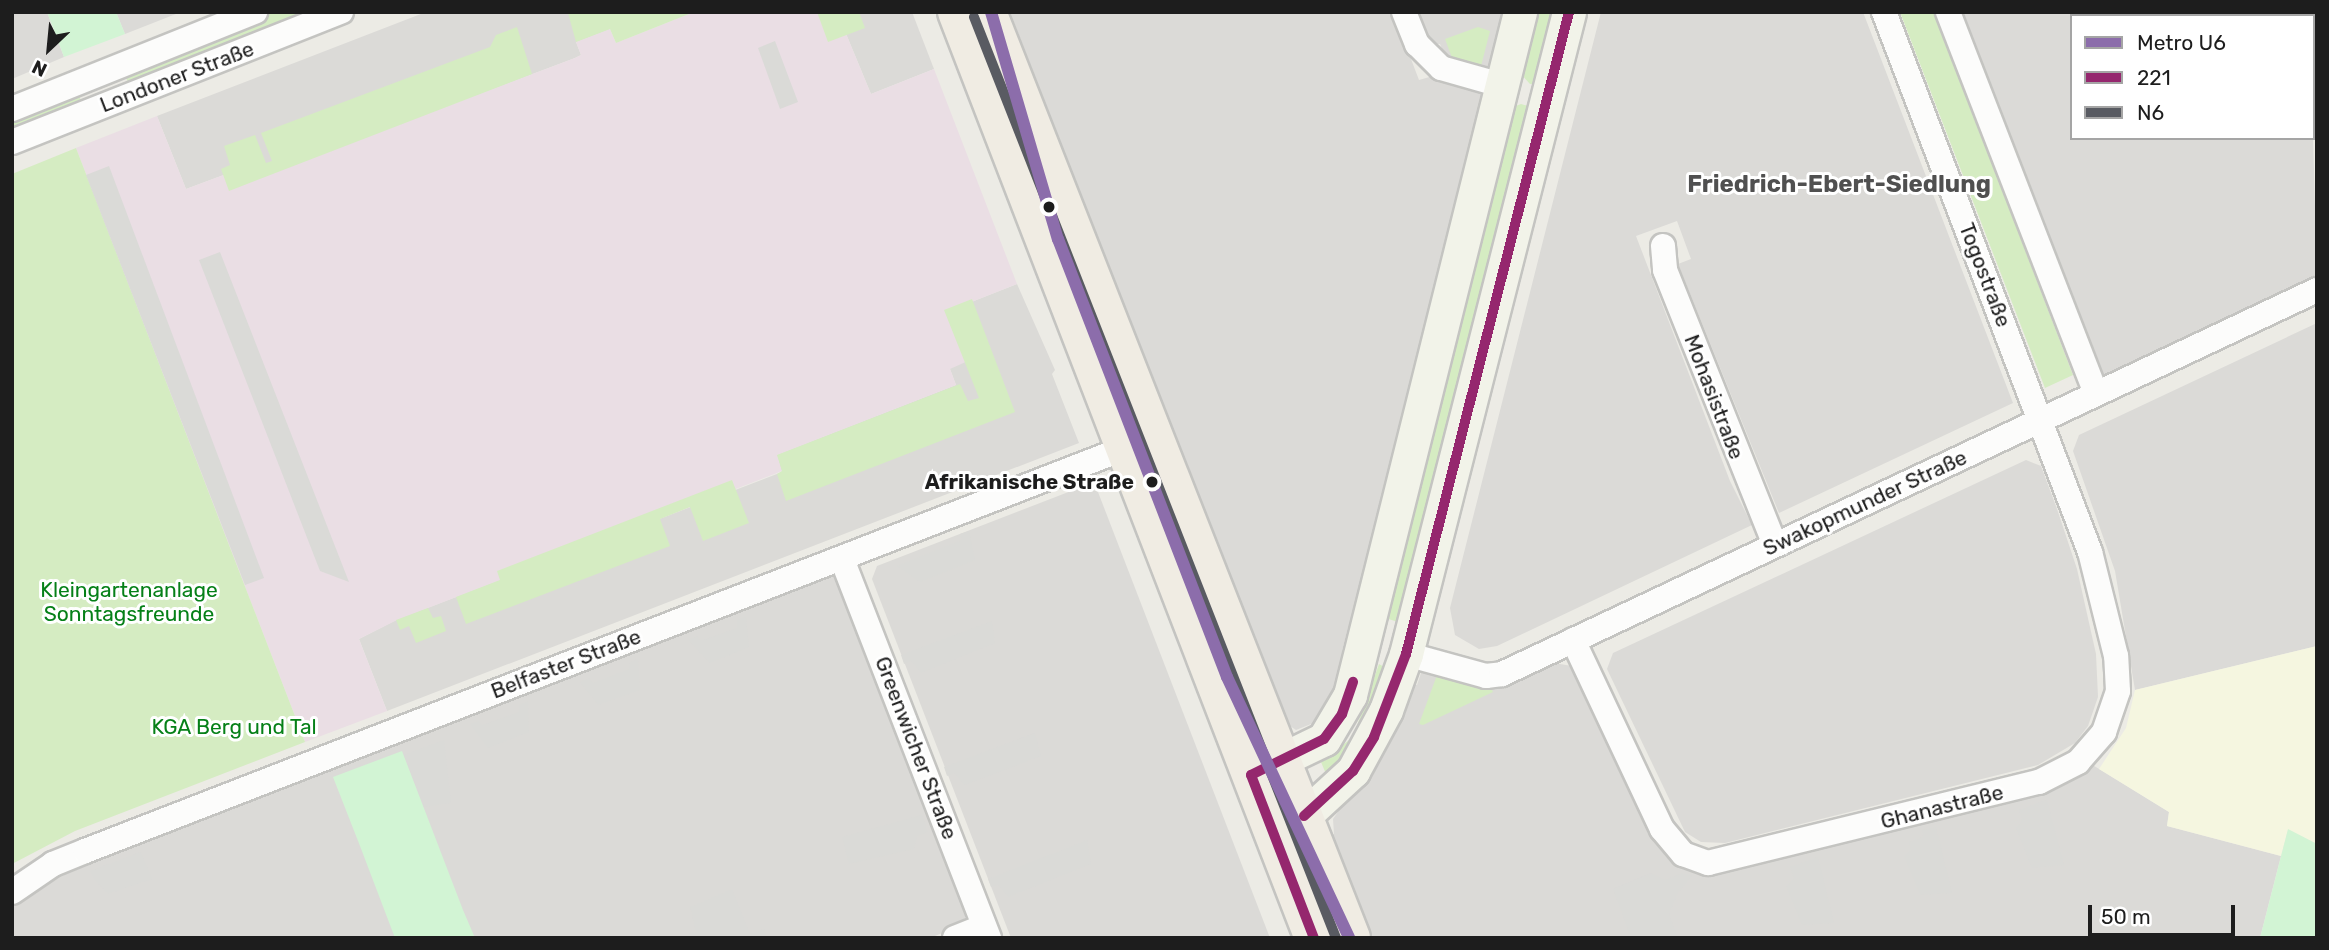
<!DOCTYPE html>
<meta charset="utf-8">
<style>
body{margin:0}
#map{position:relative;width:2329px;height:950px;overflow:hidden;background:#ecebe5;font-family:Rubik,sans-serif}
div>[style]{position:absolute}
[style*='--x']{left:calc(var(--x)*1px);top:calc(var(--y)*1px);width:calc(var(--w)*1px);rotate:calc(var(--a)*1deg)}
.residential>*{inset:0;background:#dbdad7}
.industrial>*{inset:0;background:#eadee4}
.education>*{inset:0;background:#f5f6e0}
.grass>*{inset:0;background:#d5ecc2}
.park>*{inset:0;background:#d2f4d4}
.parking>*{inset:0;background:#dadad7}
.roads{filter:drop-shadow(2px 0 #c4c4c1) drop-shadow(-2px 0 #c4c4c1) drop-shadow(0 2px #c4c4c1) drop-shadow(0 -2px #c4c4c1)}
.street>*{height:24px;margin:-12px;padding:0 12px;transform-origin:12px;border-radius:12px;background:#fcfcfb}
.secondary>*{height:33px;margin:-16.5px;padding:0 16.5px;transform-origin:16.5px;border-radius:16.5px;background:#f2f3e9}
.primary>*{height:38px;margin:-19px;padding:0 19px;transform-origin:19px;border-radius:19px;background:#f0ece3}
.bus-1>*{height:10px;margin:-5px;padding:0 5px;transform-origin:5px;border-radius:5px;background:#95276e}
.bus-2>*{height:10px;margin:-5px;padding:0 5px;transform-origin:5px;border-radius:5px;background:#595b62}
.metro-1>*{height:12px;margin:-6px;padding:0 6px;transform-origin:6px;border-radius:6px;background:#8c6dab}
.dots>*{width:19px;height:19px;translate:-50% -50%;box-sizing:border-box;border:4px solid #fff;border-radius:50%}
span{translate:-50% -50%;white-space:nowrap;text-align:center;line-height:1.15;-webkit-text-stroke:6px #fff;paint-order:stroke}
.street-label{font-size:21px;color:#1d1d1d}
.stop-label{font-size:21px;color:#1d1d1d;font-weight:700}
.right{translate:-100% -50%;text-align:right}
.park-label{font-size:21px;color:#068018}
.quarter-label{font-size:24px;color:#505050;font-weight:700}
.frame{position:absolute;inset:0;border:14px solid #1d1d1d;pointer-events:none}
.legend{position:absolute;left:2070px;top:14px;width:245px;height:126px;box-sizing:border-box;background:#fff;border:2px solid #a5a5a5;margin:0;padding:9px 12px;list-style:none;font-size:21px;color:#1d1d1d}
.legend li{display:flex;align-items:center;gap:14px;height:35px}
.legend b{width:35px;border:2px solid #a5a5a5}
.north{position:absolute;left:14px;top:14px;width:70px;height:70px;-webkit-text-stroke:5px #fff;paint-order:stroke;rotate:206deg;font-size:19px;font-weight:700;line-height:28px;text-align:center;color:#1d1d1d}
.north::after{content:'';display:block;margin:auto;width:24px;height:32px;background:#1d1d1d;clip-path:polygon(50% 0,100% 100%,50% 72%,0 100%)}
.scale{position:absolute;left:2088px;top:905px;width:147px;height:32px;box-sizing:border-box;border:4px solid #1d1d1d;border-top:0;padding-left:9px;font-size:21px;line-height:24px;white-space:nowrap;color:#1d1d1d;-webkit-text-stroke:5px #fff;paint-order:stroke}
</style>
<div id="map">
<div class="residential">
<i style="clip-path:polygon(12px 12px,47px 12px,64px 57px,12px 79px)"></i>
<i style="clip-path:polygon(116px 12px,181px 12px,125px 34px)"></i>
<i style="clip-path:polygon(426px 12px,694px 12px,610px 29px,576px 42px,581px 55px,575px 58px,235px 186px,229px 173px,186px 189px,157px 116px)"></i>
<i style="clip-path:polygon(837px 12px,912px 12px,934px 69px,871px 94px)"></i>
<i style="clip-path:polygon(1010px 12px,1393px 12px,1419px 80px,1440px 74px,1485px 87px,1355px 630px,1348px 628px,1342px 651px,1349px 653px,1339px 690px,1315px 729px,1311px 724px,1296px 730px,1284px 722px)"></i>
<i style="clip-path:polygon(1412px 12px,1513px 12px,1498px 71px,1450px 68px,1440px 44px,1427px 44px)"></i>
<i style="clip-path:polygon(1601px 12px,1863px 12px,2013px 403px,1779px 513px,1678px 264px,1691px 259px,1677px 221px,1636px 236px,1730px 481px,1752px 525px,1497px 646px,1479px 649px,1455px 635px,1450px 608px)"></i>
<i style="clip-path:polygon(1959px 12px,2248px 12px,2249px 16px,2072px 16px,2072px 138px,2313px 138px,2313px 135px,2317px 279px,2103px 378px)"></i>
<i style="clip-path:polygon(2268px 12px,2317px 12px,2317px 103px,2313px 16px)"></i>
<i style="clip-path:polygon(1017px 284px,1055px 370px,1052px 374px,1079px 443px,387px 711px,359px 639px,396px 620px,782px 472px,777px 455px,956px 385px,950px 369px,951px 310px)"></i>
<i style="clip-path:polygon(2317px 323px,2317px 646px,2135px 690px,2115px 571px,2073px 451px,2079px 435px)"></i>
<i style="clip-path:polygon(2026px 460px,2041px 466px,2057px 509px,2077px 569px,2096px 654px,2098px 697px,2088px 726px,2075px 743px,2038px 765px,1725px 843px,1701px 842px,1685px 832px,1607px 669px,1613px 653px)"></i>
<i style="clip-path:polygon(1084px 486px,1098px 492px,1270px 938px,1011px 938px,872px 579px,877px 566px)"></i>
<i style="clip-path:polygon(828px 575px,837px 578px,967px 914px,963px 922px,947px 931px,930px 938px,12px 938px,12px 904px,89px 861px)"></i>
<i style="clip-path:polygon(1554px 663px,1572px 666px,1680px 862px,2046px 791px,2091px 764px,2169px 812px,2167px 826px,2281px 856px,2260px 938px,1367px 938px,1328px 836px,1334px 834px,1333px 819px,1342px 806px,1339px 801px,1411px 683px,1417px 685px,1421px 673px,1427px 673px,1498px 688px)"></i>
</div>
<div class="industrial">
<i style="clip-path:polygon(694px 12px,837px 12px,871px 94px,934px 69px,1017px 284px,951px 310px,970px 360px,950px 369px,956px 385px,777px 455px,782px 471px,397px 620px,359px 639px,387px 711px,305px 742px,76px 148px,157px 116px,186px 189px,229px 173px,235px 186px,575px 58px,581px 55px,576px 42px,610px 29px,616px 43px)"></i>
</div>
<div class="education">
<i style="clip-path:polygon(2317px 646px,2317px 844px,2288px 830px,2281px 856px,2167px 826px,2169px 812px,2099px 769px,2126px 728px,2135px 690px)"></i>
</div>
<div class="grass">
<i style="clip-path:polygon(275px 12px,321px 12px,130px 86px,123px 72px)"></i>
<i style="clip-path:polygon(694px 12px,616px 43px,610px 29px,576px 42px,568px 13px)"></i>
<i style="clip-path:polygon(817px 12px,859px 12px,865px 28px,828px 42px)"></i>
<i style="clip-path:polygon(1536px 12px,1561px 12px,1536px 84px,1530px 84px,1520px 73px)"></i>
<i style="clip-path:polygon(1900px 12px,1934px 12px,2073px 375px,2045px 388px)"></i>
<i style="clip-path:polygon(517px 27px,532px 74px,229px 191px,221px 169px,230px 165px,224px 146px,255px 135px,266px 163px,272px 161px,261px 133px,490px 47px,496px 35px)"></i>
<i style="clip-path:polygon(1478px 27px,1490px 31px,1480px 70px,1454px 63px,1445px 39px)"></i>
<i style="clip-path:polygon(77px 90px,83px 106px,12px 132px,12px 116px)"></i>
<i style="clip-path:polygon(1521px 104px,1528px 106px,1405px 624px,1385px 618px,1513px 107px)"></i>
<i style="clip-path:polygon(76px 148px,305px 742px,75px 831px,12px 864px,12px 174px)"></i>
<i style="clip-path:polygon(972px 299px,1015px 412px,786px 501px,777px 474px,782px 471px,777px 455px,960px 384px,968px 401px,979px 398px,944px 310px)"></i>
<i style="clip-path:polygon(732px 480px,749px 523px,703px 541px,690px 507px,660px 519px,670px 546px,466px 624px,456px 597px,500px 580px,497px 571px)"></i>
<i style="clip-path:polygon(428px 608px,433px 618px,441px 616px,446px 631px,416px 643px,409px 626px,400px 630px,396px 620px)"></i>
<i style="clip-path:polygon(1379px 664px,1391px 671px,1377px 707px,1359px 745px,1329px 781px,1321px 762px,1353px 737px)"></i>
<i style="clip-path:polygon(1437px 675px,1491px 688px,1493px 692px,1423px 725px,1419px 724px)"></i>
</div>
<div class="park">
<i style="clip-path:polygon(47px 12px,116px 12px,125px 34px,64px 57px)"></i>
<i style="clip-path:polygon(402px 751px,463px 910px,475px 938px,395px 938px,360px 846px,333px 777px)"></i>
<i style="clip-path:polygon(2288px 829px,2317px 844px,2317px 938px,2260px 938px)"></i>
</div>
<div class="parking">
<i style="clip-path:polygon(775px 41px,798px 102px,780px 109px,758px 48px)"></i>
<i style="clip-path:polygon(109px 166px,264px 578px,245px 585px,86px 175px)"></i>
<i style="clip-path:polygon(220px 252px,349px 582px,320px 571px,199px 260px)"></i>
<i style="clip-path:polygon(969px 531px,975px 560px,920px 582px,897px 566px,962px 540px,960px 534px)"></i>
<i style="clip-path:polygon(746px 617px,749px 647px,710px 663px,688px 640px,697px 636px,701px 641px,737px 628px,737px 620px)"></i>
<i style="clip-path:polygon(992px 621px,995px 643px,921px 673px,911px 661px,904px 664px,901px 655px)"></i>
<i style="clip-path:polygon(638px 659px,640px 690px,598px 705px,580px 682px,589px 678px,593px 683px,629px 669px,630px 662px)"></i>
<i style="clip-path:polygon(528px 701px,529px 732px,488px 748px,470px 724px,479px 721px,483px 725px,519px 712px,519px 705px)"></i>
<i style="clip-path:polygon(1035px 733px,1041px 756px,964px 785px,954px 773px,947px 776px,944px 767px)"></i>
<i style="clip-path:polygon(444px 740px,451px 803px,424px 807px,404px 755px)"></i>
<i style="clip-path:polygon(2047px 800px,2064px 865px,2032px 868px,2016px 828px,2022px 821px,2019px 810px)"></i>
<i style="clip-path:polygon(922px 815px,928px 832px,917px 836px,914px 849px,849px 864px,842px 837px)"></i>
<i style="clip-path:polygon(1936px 827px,1952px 893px,1920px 895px,1904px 857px,1911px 850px,1909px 842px,1923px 837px,1922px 830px)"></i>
<i style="clip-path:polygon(1087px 840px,1091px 864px,1008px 897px,998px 885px,991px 887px,988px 879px)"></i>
<i style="clip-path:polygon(141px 852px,152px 879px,108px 894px,94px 879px,90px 871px)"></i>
<i style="clip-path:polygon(1818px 857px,1834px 923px,1802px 925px,1786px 886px,1794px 879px,1790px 867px)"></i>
<i style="clip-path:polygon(1651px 873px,1665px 880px,1682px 873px,1692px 876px,1678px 893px,1669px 914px,1678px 938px,1631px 938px,1613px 889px)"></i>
<i style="clip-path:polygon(732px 889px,750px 934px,764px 929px,767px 938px,690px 938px,689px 933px,696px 932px,690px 907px)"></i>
</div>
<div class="roads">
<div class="street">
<i style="--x:1404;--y:12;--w:35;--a:68"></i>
<i style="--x:1417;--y:44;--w:34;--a:45"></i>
<i style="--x:1441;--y:68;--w:62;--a:15.8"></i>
<i style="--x:1948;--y:12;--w:409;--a:68.8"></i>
<i style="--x:2256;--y:12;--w:4;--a:63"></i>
<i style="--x:12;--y:109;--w:262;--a:-21.8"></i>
<i style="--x:2313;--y:116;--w:8;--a:60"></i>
<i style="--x:12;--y:142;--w:354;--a:-21.6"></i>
<i style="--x:1663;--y:246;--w:24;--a:85"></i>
<i style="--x:1665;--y:270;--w:296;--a:68.2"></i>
<i style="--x:842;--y:559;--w:407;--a:68.8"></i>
<i style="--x:1573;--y:640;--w:209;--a:64.8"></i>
<i style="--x:1662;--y:829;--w:33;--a:50"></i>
<i style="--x:1683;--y:854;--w:27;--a:20"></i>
<i style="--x:1708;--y:863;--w:341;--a:-13.8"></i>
<i style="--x:2039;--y:782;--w:44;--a:-27.1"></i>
<i style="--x:2078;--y:762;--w:40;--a:-49"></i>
<i style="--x:2104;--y:732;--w:43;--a:-71.1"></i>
<i style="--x:2118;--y:691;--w:35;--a:-93"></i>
<i style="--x:2116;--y:656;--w:107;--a:-104"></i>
<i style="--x:2090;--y:552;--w:578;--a:-110.88"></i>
<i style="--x:1406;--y:654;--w:83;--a:15.4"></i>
<i style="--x:1486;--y:676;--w:16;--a:-7"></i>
<i style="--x:1502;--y:674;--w:901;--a:-25.23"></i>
<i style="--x:12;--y:892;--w:50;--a:-34.3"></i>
<i style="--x:53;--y:864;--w:35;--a:-22"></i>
<i style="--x:85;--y:851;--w:1115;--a:-21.18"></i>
<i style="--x:955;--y:938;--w:31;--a:-22"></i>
</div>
<div class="secondary">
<i style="--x:1260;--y:770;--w:71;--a:-25.8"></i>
<i style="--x:1324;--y:739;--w:51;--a:-59.4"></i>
<i style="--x:1350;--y:695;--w:704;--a:-76.02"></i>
<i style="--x:1281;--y:826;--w:25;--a:-23"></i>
<i style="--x:1304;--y:816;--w:67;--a:-42.6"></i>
<i style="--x:1353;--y:771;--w:69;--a:-61.6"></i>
<i style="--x:1386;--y:710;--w:59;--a:-70.3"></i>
<i style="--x:1406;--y:654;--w:662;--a:-75.75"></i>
</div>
<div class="primary">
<i style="--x:957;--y:12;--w:992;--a:68.92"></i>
<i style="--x:987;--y:12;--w:995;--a:68.54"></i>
</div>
</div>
<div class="bus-1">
<i style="--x:1251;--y:775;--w:81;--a:-26.3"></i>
<i style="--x:1324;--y:739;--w:31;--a:-54"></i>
<i style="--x:1342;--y:714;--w:34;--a:-71"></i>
<i style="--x:1251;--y:775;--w:175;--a:68.9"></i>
<i style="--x:1304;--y:816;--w:67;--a:-42.6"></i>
<i style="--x:1353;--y:771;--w:40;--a:-58"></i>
<i style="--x:1374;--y:737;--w:89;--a:-68.9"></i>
<i style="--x:1406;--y:654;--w:662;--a:-75.75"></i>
</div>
<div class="bus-2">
<i style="--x:974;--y:17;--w:990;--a:68.54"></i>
</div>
<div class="metro-1">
<i style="--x:991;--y:12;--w:237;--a:73.6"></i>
<i style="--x:1058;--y:239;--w:469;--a:68.9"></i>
<i style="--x:1227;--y:677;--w:288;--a:64.9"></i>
</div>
<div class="dots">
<i style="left:1049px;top:207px;background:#1d1d1d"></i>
<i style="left:1152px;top:482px;background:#1d1d1d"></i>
</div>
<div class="street-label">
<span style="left:177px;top:77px;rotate:-21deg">Londoner Straße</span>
<span style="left:1985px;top:275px;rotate:69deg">Togostraße</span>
<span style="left:1714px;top:397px;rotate:69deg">Mohasistraße</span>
<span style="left:1865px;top:503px;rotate:-25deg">Swakopmunder Straße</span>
<span style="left:566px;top:664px;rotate:-21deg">Belfaster Straße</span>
<span style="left:916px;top:748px;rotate:69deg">Greenwicher Straße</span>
<span style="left:1942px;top:807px;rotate:-14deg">Ghanastraße</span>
</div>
<div class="stop-label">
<span class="right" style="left:1134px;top:482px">Afrikanische Straße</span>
</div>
<div class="park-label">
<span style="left:129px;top:602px">Kleingartenanlage<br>Sonntagsfreunde</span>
<span style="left:234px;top:727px">KGA Berg und Tal</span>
</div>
<div class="quarter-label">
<span style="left:1839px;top:185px">Friedrich-Ebert-Siedlung</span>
</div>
<div class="frame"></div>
<ul class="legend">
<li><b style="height:9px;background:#8c6dab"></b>Metro U6</li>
<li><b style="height:9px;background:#95276e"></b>221</li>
<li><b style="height:9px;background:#595b62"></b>N6</li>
</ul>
<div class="north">N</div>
<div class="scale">50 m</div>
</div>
